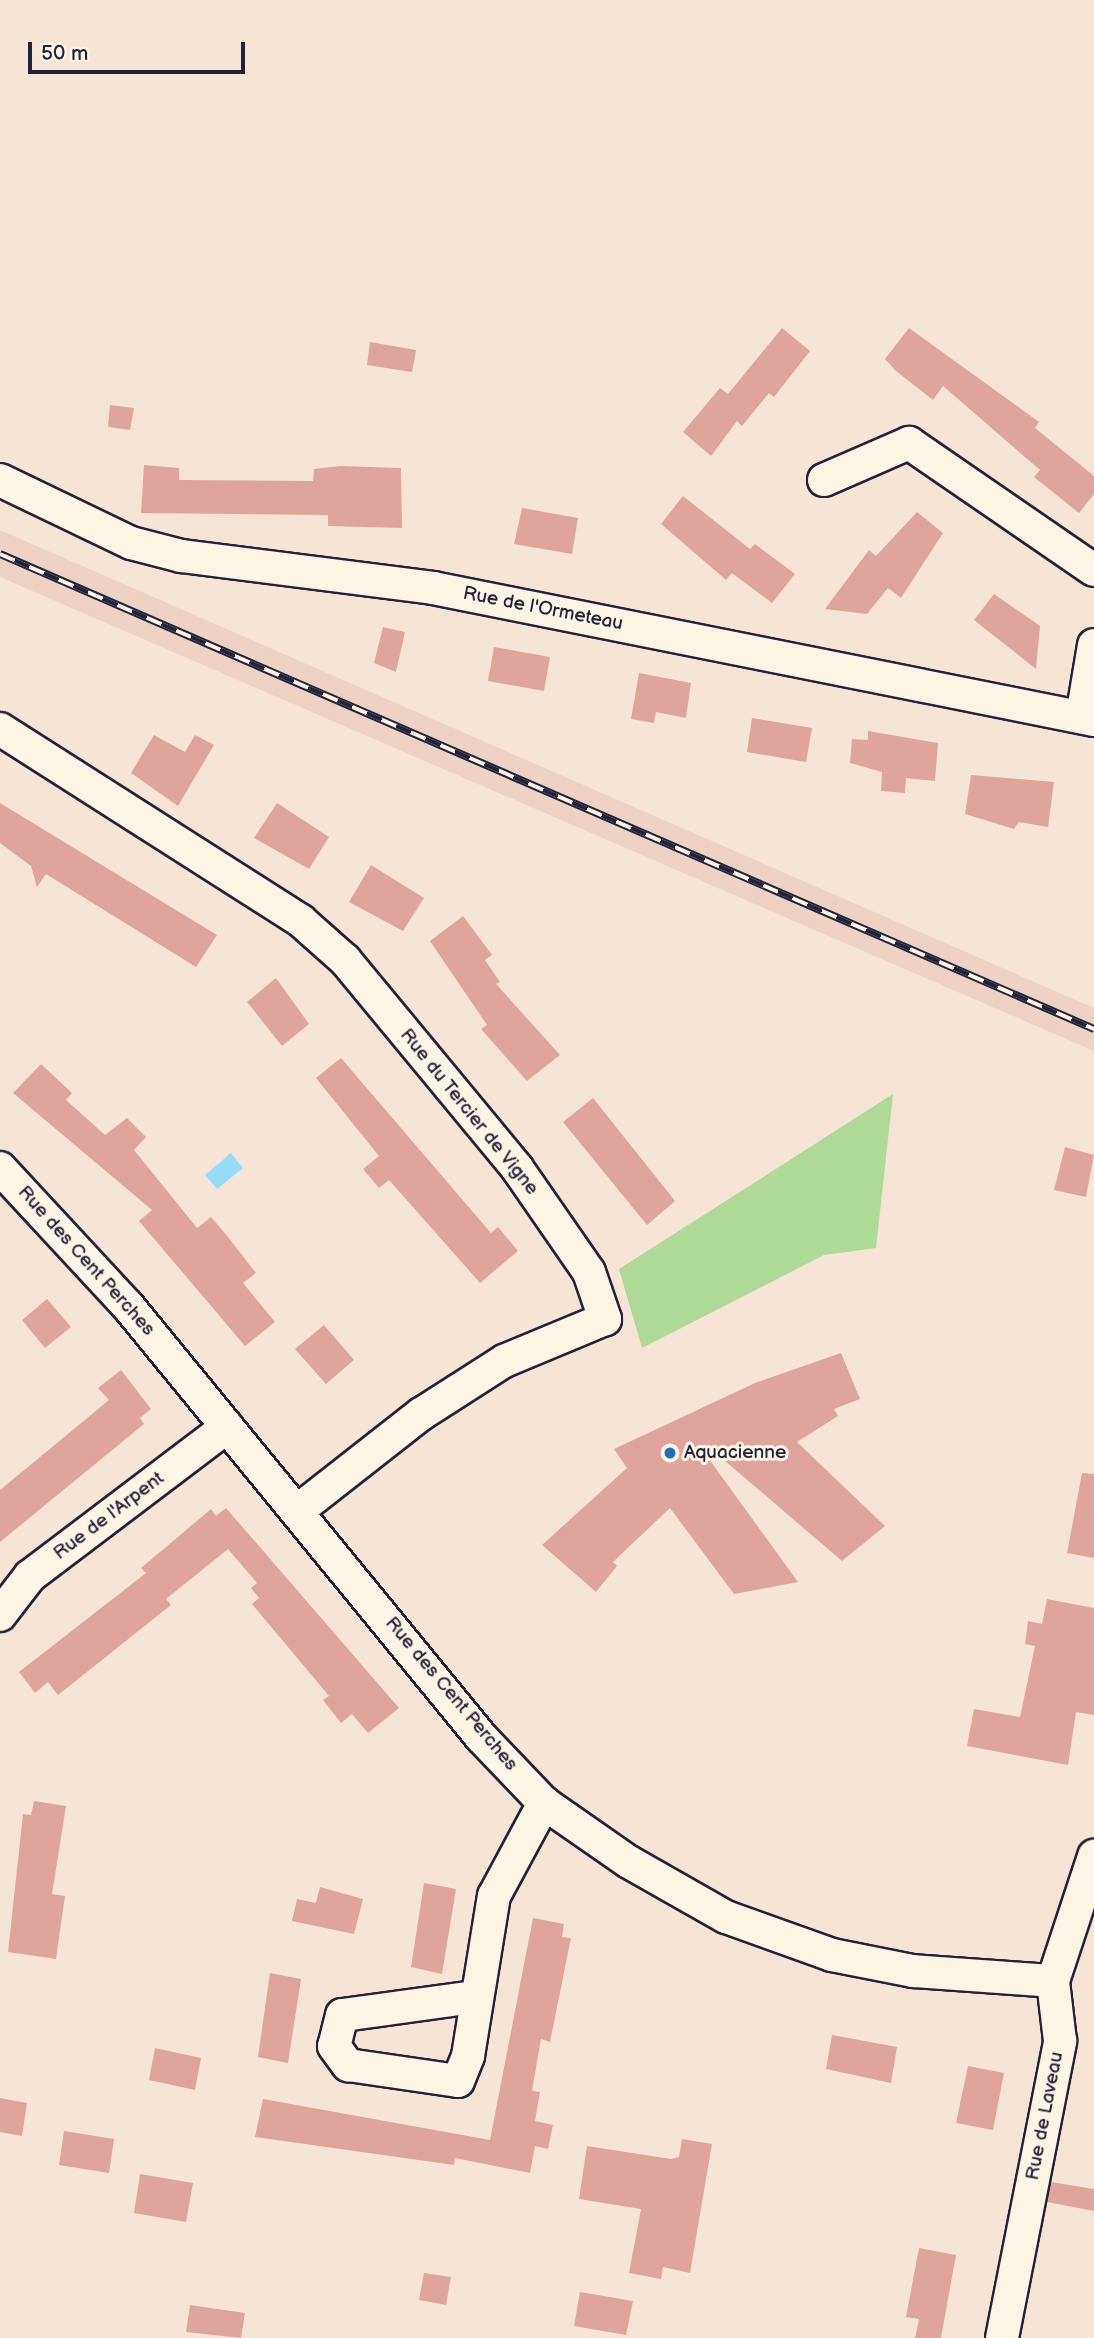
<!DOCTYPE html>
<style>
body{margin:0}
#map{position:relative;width:1094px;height:2338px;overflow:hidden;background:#f6e5d7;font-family:"Balsamiq Sans",sans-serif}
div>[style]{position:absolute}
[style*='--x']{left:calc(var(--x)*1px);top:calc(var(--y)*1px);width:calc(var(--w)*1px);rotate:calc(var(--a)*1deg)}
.built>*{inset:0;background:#efd2c6}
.green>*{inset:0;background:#afd997}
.water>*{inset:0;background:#96dcf8}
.building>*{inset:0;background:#dfa59d}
.roads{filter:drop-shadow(2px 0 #22223b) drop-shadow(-2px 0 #22223b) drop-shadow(0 2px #22223b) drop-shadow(0 -2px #22223b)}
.street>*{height:32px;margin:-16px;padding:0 16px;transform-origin:16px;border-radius:16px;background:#fcf5e5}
.rail>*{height:8px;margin-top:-4px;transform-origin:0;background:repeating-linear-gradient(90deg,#fcf5e5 0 16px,#22223b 0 32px);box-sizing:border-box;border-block:2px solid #22223b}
.dots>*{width:19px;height:19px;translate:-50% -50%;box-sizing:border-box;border:4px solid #fcf5e5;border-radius:50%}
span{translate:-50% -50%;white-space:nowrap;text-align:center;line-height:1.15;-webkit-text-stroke:6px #fcf5e5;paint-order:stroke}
.street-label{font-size:19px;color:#22223b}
.poi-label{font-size:19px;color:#22223b}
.left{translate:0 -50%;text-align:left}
.scale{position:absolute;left:28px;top:42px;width:217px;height:32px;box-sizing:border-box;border:4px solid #22223b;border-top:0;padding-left:9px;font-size:21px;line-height:24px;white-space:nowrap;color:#22223b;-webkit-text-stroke:5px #fcf5e5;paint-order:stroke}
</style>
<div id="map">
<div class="built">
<i style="clip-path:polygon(0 530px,1094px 1008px,1094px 1051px,0 577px)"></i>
</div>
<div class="green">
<i style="clip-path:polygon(893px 1094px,876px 1248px,824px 1255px,642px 1348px,619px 1269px)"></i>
</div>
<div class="water">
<i style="clip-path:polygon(231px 1153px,243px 1168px,217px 1189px,205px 1175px)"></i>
</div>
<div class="building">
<i style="clip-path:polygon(782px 328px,810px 351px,774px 397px,769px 393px,742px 426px,737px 421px,711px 456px,683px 432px,720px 388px,728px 394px)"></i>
<i style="clip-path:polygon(909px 328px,1039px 422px,1035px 428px,1094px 476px,1094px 494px,1079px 513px,1034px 477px,1040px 470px,943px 386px,933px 400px,896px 371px,885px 359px)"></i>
<i style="clip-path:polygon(370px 342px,416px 350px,412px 372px,367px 365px)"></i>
<i style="clip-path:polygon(110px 405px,134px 408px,130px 430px,108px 427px)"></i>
<i style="clip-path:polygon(144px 465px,179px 468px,179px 480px,313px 481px,314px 469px,340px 466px,401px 468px,402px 528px,328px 526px,328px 515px,141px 513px)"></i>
<i style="clip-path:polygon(683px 496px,750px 549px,755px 544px,795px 574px,772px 603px,732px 573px,726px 580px,661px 524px)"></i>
<i style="clip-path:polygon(522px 508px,578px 518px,572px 554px,514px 544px)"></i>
<i style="clip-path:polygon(917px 512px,943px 533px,901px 598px,888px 588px,867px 614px,825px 609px,869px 550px,876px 556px)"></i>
<i style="clip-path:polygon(994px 594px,1040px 626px,1036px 669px,974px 620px)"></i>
<i style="clip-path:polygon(383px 627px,405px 632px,396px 672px,374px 663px)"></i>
<i style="clip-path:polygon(494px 647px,550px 657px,544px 691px,488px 681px)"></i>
<i style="clip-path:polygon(639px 673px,691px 683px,686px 718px,656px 712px,654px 723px,631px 719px)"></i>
<i style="clip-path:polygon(752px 718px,812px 728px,806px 762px,747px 752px)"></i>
<i style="clip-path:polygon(868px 731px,938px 743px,935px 781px,906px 778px,905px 793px,881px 791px,882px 772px,850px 763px,852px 739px,868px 740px)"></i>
<i style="clip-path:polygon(154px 735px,185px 752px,195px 735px,214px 745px,178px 806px,131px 773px)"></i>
<i style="clip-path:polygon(971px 775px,1054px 782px,1048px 827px,1019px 822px,1014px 829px,965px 814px)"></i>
<i style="clip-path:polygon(0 803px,217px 935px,196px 967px,46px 874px,37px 887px,31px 866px,0 843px)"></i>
<i style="clip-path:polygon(277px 803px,329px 837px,309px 869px,254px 838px)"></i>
<i style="clip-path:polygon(371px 865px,424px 898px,403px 931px,349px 902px)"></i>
<i style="clip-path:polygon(463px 916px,492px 955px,485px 960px,500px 982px,496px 984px,560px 1055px,527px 1081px,481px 1029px,487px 1025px,430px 941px)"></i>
<i style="clip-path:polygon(276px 978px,309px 1024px,282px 1046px,247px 1002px)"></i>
<i style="clip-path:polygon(341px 1058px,491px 1233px,498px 1227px,518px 1251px,480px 1283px,389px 1180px,379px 1188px,363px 1169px,379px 1156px,316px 1078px)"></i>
<i style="clip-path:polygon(41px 1064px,72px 1093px,66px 1100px,105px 1135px,127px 1118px,146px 1137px,134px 1150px,197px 1228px,211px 1217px,228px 1237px,256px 1273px,243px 1283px,275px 1322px,245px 1346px,139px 1221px,152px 1210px,13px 1093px)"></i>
<i style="clip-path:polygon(593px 1098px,675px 1201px,647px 1225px,563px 1122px)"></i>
<i style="clip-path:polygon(1065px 1147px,1094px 1155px,1086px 1197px,1054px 1190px)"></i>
<i style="clip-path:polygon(47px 1299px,71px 1327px,45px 1348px,22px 1320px)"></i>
<i style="clip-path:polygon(324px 1325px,354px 1360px,326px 1384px,295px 1349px)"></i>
<i style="clip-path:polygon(841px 1353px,860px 1399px,834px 1409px,838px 1416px,797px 1442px,885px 1526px,842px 1561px,711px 1449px,706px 1455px,798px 1582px,734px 1594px,670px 1508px,613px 1562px,617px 1566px,596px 1592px,542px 1545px,627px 1468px,614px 1449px,755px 1383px)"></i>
<i style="clip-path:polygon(121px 1370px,151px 1409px,140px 1418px,144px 1424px,0 1542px,0 1490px,109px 1400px,98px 1388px)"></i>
<i style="clip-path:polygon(1082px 1473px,1094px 1474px,1094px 1558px,1067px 1553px)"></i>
<i style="clip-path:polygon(226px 1508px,399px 1708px,368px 1733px,352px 1714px,341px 1723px,323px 1700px,329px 1696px,252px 1604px,259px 1598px,251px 1588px,257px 1583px,228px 1549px,166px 1599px,171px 1605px,58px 1695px,48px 1682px,35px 1693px,19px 1672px,146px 1573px,141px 1568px,211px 1509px,216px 1516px)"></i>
<i style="clip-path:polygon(1047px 1599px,1094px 1608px,1094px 1715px,1076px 1712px,1068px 1765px,967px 1746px,974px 1709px,1020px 1717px,1035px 1646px,1025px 1644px,1028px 1621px,1042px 1624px)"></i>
<i style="clip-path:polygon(34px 1801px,66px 1806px,52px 1894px,65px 1896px,56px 1959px,8px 1952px,23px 1814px,31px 1815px)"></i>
<i style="clip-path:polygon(424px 1883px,456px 1889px,442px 1974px,411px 1967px)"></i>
<i style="clip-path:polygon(320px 1887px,363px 1899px,354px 1934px,292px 1921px,297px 1899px,316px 1903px)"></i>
<i style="clip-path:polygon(533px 1918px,564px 1924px,562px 1937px,571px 1938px,550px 2042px,541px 2039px,532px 2091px,540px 2092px,535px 2121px,553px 2125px,548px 2149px,535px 2146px,530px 2173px,455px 2158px,454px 2165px,255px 2137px,263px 2099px,490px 2140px)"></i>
<i style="clip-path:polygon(270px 1973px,301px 1979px,288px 2063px,258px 2057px)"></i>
<i style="clip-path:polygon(832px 2035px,897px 2047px,891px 2083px,826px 2069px)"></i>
<i style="clip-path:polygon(155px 2048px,201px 2058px,195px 2090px,149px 2080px)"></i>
<i style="clip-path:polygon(968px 2066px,1004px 2073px,993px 2130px,956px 2123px)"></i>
<i style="clip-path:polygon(0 2098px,27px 2103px,22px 2136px,0 2132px)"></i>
<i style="clip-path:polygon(64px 2131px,114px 2139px,109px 2173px,59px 2165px)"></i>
<i style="clip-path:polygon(682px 2139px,712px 2144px,690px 2273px,663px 2267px,661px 2279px,629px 2273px,641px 2209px,579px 2199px,587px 2146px,671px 2159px,679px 2157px)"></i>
<i style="clip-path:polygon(140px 2174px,193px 2183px,186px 2222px,134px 2213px)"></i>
<i style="clip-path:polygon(1051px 2182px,1094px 2189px,1094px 2211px,1047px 2202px)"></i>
<i style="clip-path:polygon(919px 2248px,956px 2255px,941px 2338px,915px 2338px,919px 2319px,906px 2317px)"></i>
<i style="clip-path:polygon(424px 2273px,451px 2277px,446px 2305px,419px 2300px)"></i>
<i style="clip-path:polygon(580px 2292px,633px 2301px,626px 2335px,574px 2326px)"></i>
<i style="clip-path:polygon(190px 2305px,245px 2313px,241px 2338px,186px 2332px)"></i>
</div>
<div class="roads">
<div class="street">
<i style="--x:0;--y:480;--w:145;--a:25.7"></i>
<i style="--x:131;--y:543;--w:52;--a:14.6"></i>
<i style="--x:181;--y:556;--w:254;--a:7.2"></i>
<i style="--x:433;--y:588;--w:674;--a:11.29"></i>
<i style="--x:824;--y:480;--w:93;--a:-23.5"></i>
<i style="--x:909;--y:443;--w:224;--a:34.5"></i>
<i style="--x:1082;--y:717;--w:73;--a:-80.5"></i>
<i style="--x:0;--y:729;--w:357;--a:32.5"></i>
<i style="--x:301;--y:921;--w:59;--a:41.6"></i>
<i style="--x:345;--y:960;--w:270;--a:50.4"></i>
<i style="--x:517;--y:1168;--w:126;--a:55.3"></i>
<i style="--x:589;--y:1272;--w:50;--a:71.2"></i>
<i style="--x:605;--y:1319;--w:109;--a:157.4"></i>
<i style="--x:504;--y:1361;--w:98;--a:147.4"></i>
<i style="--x:421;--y:1414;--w:154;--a:141.9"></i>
<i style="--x:0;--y:1168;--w:188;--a:47.2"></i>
<i style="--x:128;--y:1306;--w:557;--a:50.68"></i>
<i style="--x:481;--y:1737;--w:91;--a:46.3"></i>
<i style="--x:544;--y:1803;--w:103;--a:34.8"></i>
<i style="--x:629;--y:1862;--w:112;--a:29.6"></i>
<i style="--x:726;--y:1917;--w:113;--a:19.7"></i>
<i style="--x:832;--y:1955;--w:83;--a:11.2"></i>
<i style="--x:913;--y:1971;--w:140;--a:4.1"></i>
<i style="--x:0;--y:1615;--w:49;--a:-52.4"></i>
<i style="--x:30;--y:1576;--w:247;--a:-37.1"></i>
<i style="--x:474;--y:1997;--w:133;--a:172.2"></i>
<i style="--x:342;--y:2015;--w:32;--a:104"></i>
<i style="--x:334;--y:2046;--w:24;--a:54"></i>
<i style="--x:348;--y:2065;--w:111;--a:8.3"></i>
<i style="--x:458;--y:2081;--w:27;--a:-68"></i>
<i style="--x:468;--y:2056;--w:162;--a:-80.8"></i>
<i style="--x:494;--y:1896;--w:106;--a:-61.7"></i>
<i style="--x:1002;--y:2338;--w:303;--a:-78.9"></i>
<i style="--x:1060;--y:2041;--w:60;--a:-96.7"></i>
<i style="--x:1053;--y:1981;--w:132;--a:-71.8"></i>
</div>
</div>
<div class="rail">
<i style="--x:0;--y:554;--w:1193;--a:23.47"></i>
</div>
<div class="dots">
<i style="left:670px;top:1453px;background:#1f6fb2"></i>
</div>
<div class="street-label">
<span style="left:543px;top:609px;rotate:11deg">Rue de l'Ormeteau</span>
<span style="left:469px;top:1112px;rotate:51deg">Rue du Tercier de Vigne</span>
<span style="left:86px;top:1261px;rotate:48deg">Rue des Cent Perches</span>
<span style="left:109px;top:1516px;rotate:-37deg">Rue de l'Arpent</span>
<span style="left:451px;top:1694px;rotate:50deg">Rue des Cent Perches</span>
<span style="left:1045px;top:2116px;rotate:-79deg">Rue de Laveau</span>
</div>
<div class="poi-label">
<span class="left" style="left:684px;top:1453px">Aquacienne</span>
</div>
<div class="scale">50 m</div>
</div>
